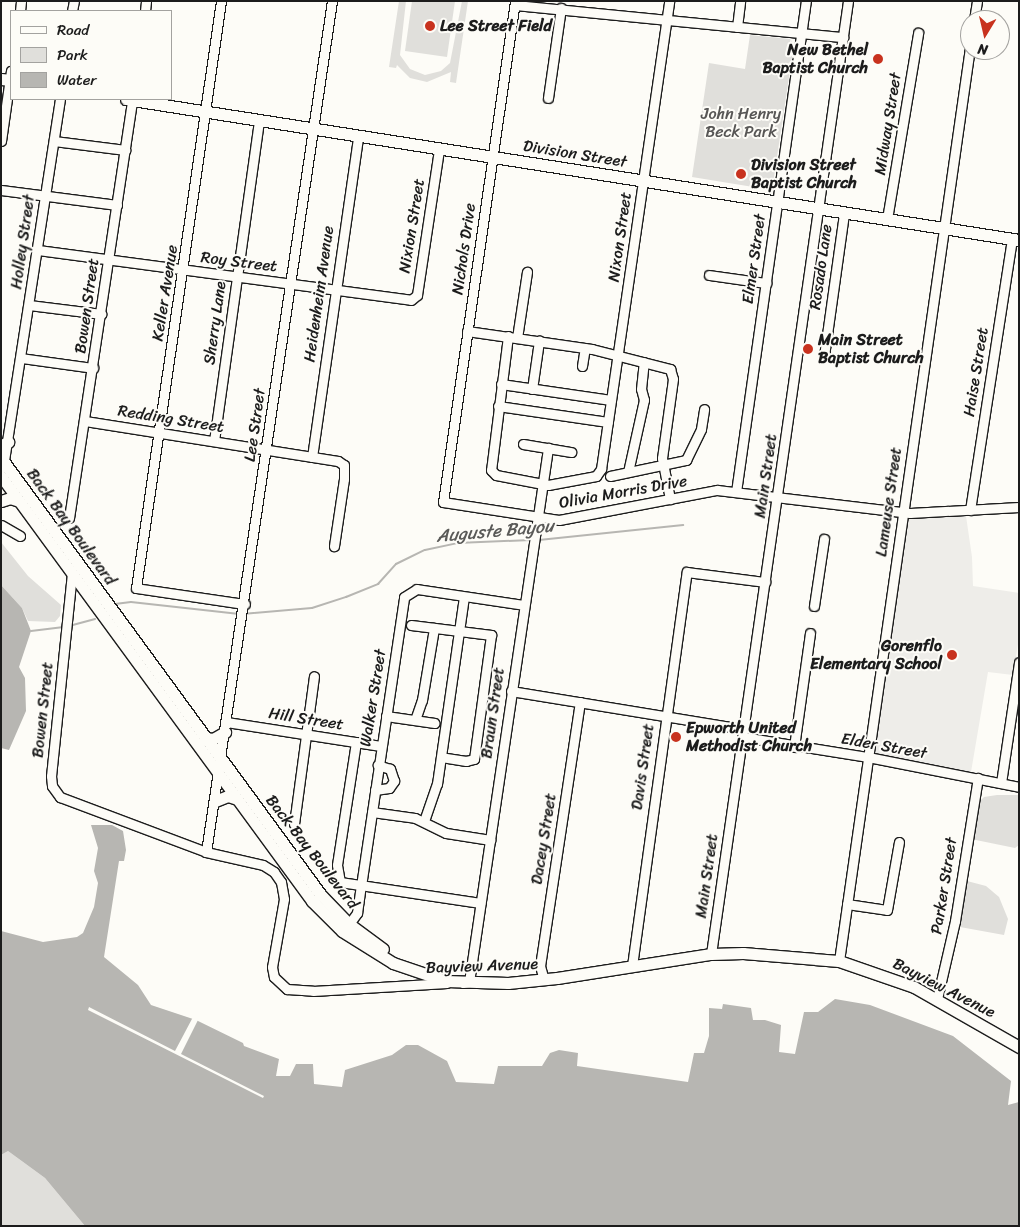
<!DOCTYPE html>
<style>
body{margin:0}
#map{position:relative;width:1020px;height:1227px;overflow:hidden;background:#fdfcf7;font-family:Sriracha,sans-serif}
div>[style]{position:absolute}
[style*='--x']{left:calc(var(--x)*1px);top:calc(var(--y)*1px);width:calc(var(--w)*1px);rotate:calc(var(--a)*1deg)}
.built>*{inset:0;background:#eeede9}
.green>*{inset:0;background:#e0dfdb}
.water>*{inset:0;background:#b7b6b2}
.pier>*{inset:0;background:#fdfcf7}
.stream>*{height:2px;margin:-1px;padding:0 1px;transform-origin:1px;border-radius:1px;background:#b7b6b2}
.roads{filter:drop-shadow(1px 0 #1c1c1c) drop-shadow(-1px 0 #1c1c1c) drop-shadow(0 1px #1c1c1c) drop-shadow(0 -1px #1c1c1c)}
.minor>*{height:9px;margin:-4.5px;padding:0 4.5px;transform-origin:4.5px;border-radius:4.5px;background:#fdfcf7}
.major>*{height:11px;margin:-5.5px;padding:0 5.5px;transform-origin:5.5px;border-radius:5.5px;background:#fdfcf7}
.dots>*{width:14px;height:14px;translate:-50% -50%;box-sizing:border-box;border:2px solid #fdfcf7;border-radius:50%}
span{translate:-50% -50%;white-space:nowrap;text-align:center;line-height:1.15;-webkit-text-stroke:4px #fdfcf7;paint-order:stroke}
.poi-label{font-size:16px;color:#1c1c1c;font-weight:700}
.left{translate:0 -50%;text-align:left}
.right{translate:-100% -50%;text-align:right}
.park-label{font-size:16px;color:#575655}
.street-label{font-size:16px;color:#1c1c1c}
.water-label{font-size:18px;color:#5a5a58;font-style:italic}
.frame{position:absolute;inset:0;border:2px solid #1c1c1c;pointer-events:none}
.legend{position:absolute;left:10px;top:10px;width:162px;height:90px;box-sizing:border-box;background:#fdfcf7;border:1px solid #a3a29f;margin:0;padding:6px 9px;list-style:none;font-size:15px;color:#1c1c1c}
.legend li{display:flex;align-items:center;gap:10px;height:25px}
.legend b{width:25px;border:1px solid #a3a29f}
.north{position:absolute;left:960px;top:10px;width:50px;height:50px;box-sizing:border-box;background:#fdfcf7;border:1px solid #a3a29f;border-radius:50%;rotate:189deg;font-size:14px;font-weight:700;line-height:20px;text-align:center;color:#1c1c1c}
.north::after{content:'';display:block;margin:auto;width:18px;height:22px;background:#c8321e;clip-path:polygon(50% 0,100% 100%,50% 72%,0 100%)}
</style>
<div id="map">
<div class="built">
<i style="clip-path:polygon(966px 516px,972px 557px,973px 586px,1019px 593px,1019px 638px,1013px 675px,988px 672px,971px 772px,873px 754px,907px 518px)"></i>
</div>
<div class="green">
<i style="clip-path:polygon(399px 1px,406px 1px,400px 55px,410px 69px,425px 75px,441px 71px,450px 63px,462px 1px,468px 1px,456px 83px,450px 82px,451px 72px,427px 82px,410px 78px,397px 65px,396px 68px,389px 67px)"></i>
<i style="clip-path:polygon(412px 1px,455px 1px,447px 57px,405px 51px)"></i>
<i style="clip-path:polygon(750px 35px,790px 39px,794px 44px,772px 190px,692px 177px,709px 63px,745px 69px)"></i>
<i style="clip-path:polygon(1px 542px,28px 576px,61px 605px,60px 616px,55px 622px,28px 621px,22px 608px,1px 585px)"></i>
<i style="clip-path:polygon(997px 795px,1019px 795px,1019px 845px,1015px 848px,971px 839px,979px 802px,984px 797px)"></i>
<i style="clip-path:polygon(967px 881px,986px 886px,999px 897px,1008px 919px,1004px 935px,960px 927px)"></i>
<i style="clip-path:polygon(8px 1151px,45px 1178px,85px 1226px,1px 1226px,1px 1155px)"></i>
</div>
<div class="water">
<i style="clip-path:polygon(1px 585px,22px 608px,31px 631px,19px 667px,25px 678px,26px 711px,9px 750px,1px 748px)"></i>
<i style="clip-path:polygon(91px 825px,112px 825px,123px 831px,126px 850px,124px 861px,119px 861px,104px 957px,138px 985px,151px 1005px,196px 1020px,243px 1043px,244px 1046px,279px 1059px,276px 1076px,290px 1076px,296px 1064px,313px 1064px,314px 1084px,342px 1087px,345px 1070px,392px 1055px,406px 1045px,418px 1045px,447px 1061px,456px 1082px,494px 1084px,498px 1066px,542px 1066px,550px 1053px,559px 1050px,578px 1053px,577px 1066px,688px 1082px,694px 1053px,704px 1053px,709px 1036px,709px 1008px,722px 1009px,723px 1004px,751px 1008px,753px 1020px,765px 1020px,781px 1025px,779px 1052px,795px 1054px,804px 1012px,818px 1012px,835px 999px,870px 1005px,953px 1036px,1011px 1081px,1008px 1105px,1019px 1102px,1019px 1226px,85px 1226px,45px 1178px,8px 1151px,1px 1155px,1px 931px,43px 942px,77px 937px,83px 933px,94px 907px,98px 883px,94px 871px,98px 848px)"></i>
</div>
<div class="pier">
<i style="clip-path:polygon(89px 1007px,175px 1051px,193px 1017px,199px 1018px,181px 1054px,264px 1096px,263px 1098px,88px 1010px)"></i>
</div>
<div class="stream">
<i style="--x:539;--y:540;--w:145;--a:-5.9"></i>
<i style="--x:115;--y:604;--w:16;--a:-7"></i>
<i style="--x:131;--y:602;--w:109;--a:6.3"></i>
<i style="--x:243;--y:614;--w:69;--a:-5"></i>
<i style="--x:312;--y:608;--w:36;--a:-18"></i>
<i style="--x:346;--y:597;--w:35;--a:-22"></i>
<i style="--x:378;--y:584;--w:27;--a:-48"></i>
<i style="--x:396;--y:564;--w:32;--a:-26"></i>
<i style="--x:425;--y:550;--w:33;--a:-12"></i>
<i style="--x:457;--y:543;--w:74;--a:-2.3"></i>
<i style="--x:69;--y:626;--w:27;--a:-15"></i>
<i style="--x:31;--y:631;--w:33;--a:-7"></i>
</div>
<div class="roads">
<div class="minor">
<i style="--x:221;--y:1;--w:593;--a:98.24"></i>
<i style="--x:136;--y:588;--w:110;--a:8.4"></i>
<i style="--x:515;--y:1;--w:506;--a:98.18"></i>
<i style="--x:443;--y:502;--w:117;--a:8.8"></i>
<i style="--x:559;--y:520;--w:161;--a:-10.8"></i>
<i style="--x:717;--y:490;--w:194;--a:6.8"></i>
<i style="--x:910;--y:513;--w:109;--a:-3.2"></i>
<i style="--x:515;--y:5;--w:330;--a:5.6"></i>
<i style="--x:20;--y:11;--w:10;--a:-84"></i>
<i style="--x:72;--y:11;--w:10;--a:-79"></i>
<i style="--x:145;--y:11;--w:10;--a:-84"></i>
<i style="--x:974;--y:20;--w:19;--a:-81"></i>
<i style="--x:737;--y:27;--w:26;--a:-83"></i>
<i style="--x:548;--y:98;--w:91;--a:-81.8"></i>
<i style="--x:1;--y:141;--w:71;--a:-81.9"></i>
<i style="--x:54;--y:141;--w:72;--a:7.2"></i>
<i style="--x:1;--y:190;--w:117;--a:7.4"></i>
<i style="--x:887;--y:219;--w:189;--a:-80.5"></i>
<i style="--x:38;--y:250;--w:376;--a:7.6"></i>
<i style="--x:411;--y:300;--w:8;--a:-40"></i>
<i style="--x:417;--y:295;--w:148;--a:-81.4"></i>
<i style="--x:709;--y:275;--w:58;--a:8"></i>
<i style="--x:29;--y:305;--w:73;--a:7.1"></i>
<i style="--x:467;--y:331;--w:126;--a:8.2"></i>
<i style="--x:592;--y:349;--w:81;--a:14.4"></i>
<i style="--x:670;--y:369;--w:10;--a:73"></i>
<i style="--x:673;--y:379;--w:80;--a:97.9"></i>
<i style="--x:662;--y:458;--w:42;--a:79"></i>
<i style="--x:508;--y:336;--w:135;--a:97.2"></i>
<i style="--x:491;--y:470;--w:7;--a:45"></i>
<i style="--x:496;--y:475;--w:53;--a:10.9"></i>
<i style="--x:548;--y:485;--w:49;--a:-10.6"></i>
<i style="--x:596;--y:476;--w:9;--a:-54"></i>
<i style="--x:601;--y:469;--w:473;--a:-81.7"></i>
<i style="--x:517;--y:338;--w:67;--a:-81.4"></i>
<i style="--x:824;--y:356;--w:144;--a:-82"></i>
<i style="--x:21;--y:358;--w:73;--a:7.9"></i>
<i style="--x:582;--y:366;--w:18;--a:-81"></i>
<i style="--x:501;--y:384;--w:111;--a:8.3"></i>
<i style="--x:532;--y:389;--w:49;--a:-81.7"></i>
<i style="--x:498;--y:406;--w:111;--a:8.3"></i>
<i style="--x:85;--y:421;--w:256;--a:9"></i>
<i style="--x:338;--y:461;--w:7;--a:34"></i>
<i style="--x:344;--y:465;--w:14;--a:90"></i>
<i style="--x:344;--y:479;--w:68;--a:98.5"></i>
<i style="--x:214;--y:441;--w:324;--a:-82"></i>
<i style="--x:523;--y:444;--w:49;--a:9.5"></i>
<i style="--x:312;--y:457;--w:324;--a:-81.8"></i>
<i style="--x:3;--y:467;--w:372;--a:-81.2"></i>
<i style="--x:628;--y:472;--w:74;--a:-77.5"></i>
<i style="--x:644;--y:400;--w:11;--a:-105"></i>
<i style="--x:641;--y:389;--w:27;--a:-84"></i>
<i style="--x:610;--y:476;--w:78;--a:-11.9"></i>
<i style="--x:686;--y:460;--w:34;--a:-64"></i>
<i style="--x:701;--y:429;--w:20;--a:-81"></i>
<i style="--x:736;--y:492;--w:496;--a:-81.9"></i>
<i style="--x:970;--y:510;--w:274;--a:-81.2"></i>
<i style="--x:69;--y:518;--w:424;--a:-81.4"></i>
<i style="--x:1;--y:525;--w:22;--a:30"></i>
<i style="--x:72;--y:573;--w:204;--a:95.9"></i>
<i style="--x:51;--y:776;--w:10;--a:84"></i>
<i style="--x:52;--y:786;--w:14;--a:54"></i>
<i style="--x:60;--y:797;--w:156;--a:20.6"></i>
<i style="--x:206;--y:852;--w:58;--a:12.8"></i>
<i style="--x:263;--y:865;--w:13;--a:32"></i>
<i style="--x:274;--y:872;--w:12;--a:55"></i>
<i style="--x:281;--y:882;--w:17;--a:80"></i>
<i style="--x:284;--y:899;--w:69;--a:100"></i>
<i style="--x:272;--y:967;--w:10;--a:79"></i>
<i style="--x:274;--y:977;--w:18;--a:43"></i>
<i style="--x:287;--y:989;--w:26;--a:4"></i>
<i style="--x:313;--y:991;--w:134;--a:-3.4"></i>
<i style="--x:814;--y:606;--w:68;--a:-81.5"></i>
<i style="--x:411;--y:625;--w:81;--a:7.1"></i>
<i style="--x:491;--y:635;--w:125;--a:97.8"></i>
<i style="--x:474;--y:759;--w:8;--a:166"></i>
<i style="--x:466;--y:761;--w:25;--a:-171"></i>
<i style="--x:511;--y:691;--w:236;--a:9.3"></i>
<i style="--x:386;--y:716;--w:49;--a:8.3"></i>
<i style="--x:415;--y:720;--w:21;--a:-71"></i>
<i style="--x:422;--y:700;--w:73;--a:-80.5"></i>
<i style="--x:226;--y:722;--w:157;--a:8.8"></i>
<i style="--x:743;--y:737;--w:127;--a:9.1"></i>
<i style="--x:868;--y:757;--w:154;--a:11.2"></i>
<i style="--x:356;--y:742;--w:124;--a:98.8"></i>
<i style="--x:337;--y:865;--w:17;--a:80"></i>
<i style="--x:340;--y:882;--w:142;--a:8.5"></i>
<i style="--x:794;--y:747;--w:115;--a:-82"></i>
<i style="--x:1001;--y:783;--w:122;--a:-81.5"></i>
<i style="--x:375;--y:790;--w:14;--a:-8"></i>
<i style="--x:389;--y:788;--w:9;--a:-54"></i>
<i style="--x:394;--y:781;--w:13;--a:-108"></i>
<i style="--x:390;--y:769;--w:13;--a:-162"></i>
<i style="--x:372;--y:812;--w:43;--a:7.9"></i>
<i style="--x:415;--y:818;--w:34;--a:26"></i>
<i style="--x:446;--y:833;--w:45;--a:9"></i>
<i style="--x:424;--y:821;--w:39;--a:-71"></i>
<i style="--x:437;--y:784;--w:189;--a:-81.8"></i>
<i style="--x:294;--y:824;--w:149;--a:-82.3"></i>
<i style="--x:206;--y:852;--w:860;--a:-81.58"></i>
<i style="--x:847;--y:904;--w:40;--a:8.5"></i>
<i style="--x:887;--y:910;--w:69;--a:-80"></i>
<i style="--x:349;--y:924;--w:14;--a:-54"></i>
<i style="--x:357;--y:913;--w:27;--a:-82"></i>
<i style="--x:361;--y:886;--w:292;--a:-81.5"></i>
<i style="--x:404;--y:597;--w:15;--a:-32"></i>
<i style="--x:417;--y:589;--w:108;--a:8.5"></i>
<i style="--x:711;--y:954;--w:963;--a:-81.82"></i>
<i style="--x:839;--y:961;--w:923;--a:-81.84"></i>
<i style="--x:632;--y:966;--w:398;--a:-82.1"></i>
<i style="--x:687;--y:572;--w:79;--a:7.3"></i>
<i style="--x:544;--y:980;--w:15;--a:-106"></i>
<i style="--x:540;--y:966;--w:267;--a:-81.4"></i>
<i style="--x:463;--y:983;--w:6;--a:-9"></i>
<i style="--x:469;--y:982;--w:540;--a:-81.58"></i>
<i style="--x:937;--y:999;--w:80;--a:-77"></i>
<i style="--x:955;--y:921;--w:145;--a:-80.9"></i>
</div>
<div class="major">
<i style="--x:1;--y:79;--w:10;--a:6"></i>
<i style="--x:126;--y:99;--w:904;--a:8.97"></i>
<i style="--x:1;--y:445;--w:8;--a:-23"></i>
<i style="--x:1;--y:458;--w:542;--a:53.79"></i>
<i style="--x:321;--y:895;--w:40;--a:46"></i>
<i style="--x:349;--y:924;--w:42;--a:36.3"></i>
<i style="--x:1;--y:476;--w:527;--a:53.8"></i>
<i style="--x:312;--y:901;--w:42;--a:45"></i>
<i style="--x:342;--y:931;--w:60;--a:32.1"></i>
<i style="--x:393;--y:963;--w:56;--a:18.8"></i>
<i style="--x:446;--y:981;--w:62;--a:1.8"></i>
<i style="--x:508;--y:983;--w:49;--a:-5.8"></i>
<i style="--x:557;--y:978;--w:156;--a:-8.9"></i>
<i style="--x:711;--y:954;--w:32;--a:-2"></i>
<i style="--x:743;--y:953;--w:96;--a:4.8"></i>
<i style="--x:839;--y:961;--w:79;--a:19.1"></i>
<i style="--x:914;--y:987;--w:121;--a:29.7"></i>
<i style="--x:1;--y:501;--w:9;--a:-18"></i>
<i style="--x:10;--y:498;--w:9;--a:18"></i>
<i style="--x:205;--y:738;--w:8;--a:7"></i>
<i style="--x:213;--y:739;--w:14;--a:-30"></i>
<i style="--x:215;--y:801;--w:14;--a:-21"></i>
<i style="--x:228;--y:796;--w:9;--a:18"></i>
</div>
</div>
<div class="dots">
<i style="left:430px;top:26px;background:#c8321e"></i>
<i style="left:878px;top:59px;background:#c8321e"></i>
<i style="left:741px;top:174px;background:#c8321e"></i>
<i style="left:808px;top:349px;background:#c8321e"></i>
<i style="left:952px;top:655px;background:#c8321e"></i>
<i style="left:676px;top:737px;background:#c8321e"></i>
</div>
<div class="poi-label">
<span class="left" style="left:440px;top:26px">Lee Street Field</span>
<span class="right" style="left:868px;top:59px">New Bethel<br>Baptist Church</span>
<span class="left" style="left:751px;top:174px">Division Street<br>Baptist Church</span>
<span class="left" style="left:818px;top:349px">Main Street<br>Baptist Church</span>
<span class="right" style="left:942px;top:655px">Gorenflo<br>Elementary School</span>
<span class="left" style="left:686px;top:737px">Epworth United<br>Methodist Church</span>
</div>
<div class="park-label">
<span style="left:741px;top:123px">John Henry<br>Beck Park</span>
</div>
<div class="street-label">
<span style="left:888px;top:124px;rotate:-81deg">Midway Street</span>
<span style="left:575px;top:154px;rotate:9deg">Division Street</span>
<span style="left:412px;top:226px;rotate:-81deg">Nixion Street</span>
<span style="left:620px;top:237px;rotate:-82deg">Nixon Street</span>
<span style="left:23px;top:242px;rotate:-82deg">Holley Street</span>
<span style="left:464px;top:249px;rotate:-82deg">Nichols Drive</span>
<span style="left:754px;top:259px;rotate:-82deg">Elmer Street</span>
<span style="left:239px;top:262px;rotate:7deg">Roy Street</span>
<span style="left:821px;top:267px;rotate:-82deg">Rosado Lane</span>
<span style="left:165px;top:293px;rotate:-81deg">Keller Avenue</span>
<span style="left:319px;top:294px;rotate:-82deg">Heidenheim Avenue</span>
<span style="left:87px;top:306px;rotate:-82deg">Bowen Street</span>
<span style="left:215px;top:323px;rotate:-82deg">Sherry Lane</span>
<span style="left:976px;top:372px;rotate:-81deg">Haise Street</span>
<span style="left:171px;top:419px;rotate:9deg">Redding Street</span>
<span style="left:255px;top:425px;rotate:-82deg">Lee Street</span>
<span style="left:766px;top:476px;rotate:-82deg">Main Street</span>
<span style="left:623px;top:492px;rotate:-10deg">Olivia Morris Drive</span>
<span style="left:889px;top:502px;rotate:-82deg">Lameuse Street</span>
<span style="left:71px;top:527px;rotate:54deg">Back Bay Boulevard</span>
<span style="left:373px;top:698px;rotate:-81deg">Walker Street</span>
<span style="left:43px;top:710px;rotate:-84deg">Bowen Street</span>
<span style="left:493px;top:713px;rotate:-82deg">Braun Street</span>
<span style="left:306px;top:719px;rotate:9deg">Hill Street</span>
<span style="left:884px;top:746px;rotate:10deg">Elder Street</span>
<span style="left:643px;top:767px;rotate:-82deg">Davis Street</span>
<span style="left:544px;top:839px;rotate:-81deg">Dacey Street</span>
<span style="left:312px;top:852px;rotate:52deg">Back Bay Boulevard</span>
<span style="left:707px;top:876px;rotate:-82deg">Main Street</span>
<span style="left:944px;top:886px;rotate:-81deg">Parker Street</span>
<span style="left:482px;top:966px;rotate:-2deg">Bayview Avenue</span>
<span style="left:944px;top:988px;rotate:27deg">Bayview Avenue</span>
</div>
<div class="water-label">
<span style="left:495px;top:531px;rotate:-5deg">Auguste Bayou</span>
</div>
<div class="frame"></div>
<ul class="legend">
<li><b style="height:6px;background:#fdfcf7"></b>Road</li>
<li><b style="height:14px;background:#e0dfdb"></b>Park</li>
<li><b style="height:14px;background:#b7b6b2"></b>Water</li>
</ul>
<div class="north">N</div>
</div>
